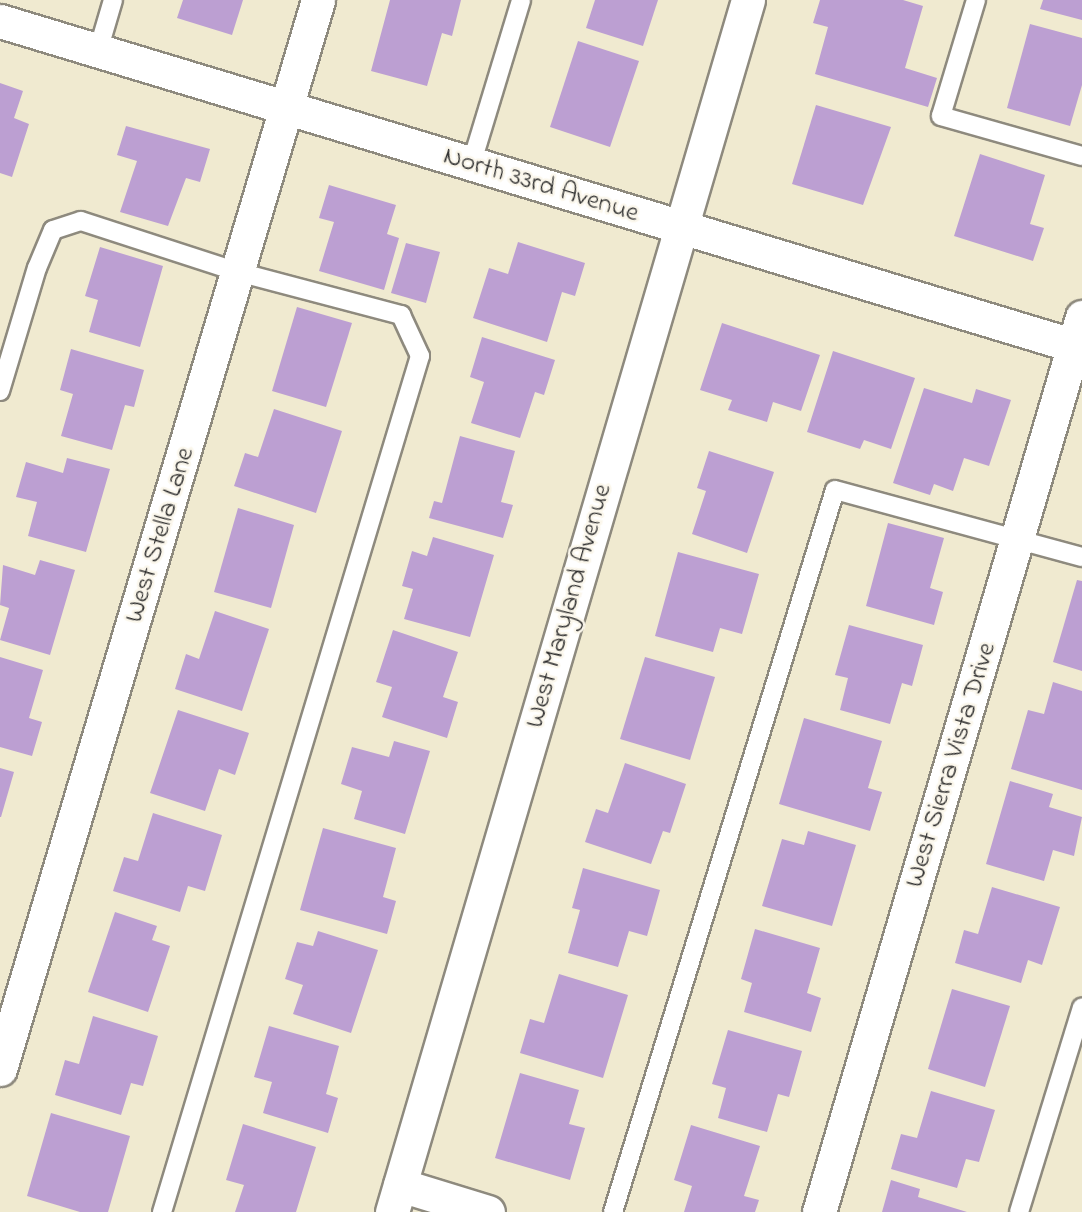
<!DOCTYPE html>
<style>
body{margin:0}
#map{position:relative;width:1082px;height:1212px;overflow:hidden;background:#f0ead0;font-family:"Indie Flower",sans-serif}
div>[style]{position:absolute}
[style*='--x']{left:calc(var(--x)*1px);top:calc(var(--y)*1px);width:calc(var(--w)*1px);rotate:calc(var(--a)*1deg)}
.building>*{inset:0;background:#bc9fd2}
.roads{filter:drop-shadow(2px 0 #8e8a7e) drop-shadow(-2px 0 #8e8a7e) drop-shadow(0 2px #8e8a7e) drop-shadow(0 -2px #8e8a7e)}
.service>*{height:18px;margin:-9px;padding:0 9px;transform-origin:9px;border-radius:9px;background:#fff}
.minor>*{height:33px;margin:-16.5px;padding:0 16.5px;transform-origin:16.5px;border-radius:16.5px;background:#fff}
.tertiary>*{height:33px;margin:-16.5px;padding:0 16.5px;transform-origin:16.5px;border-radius:16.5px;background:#fff}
span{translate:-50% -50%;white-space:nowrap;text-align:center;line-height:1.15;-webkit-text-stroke:5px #fbf7ec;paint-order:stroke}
.street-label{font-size:27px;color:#2b2b2b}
</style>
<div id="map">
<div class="building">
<i style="clip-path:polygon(183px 0,243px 0,232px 35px,177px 18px)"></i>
<i style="clip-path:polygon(390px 0,461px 0,452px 36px,442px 33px,427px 86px,371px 71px)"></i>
<i style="clip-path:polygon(595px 0,658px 0,643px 46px,586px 28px)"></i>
<i style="clip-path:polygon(820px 0,903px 0,923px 6px,905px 68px,937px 78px,928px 107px,815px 74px,828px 27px,813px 23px)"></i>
<i style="clip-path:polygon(1043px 0,1082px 0,1082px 20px,1040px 9px)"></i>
<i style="clip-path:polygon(1030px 24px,1082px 38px,1082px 85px,1070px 126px,1007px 108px)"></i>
<i style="clip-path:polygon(578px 41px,639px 61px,610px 147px,550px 127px)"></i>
<i style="clip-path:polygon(0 83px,23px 91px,14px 118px,29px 124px,12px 177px,0 173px)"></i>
<i style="clip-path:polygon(816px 105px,891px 127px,863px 205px,792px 184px)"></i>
<i style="clip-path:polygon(126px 126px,210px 149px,200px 182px,186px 178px,168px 226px,120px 212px,137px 161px,117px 155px)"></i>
<i style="clip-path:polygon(980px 154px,1045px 175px,1030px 224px,1044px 228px,1033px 261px,954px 236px)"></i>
<i style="clip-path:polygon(329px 185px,396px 205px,387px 234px,399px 238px,384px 290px,319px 271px,334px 222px,319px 218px)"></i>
<i style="clip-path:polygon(518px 242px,585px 263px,575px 296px,562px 292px,547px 342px,473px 318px,489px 268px,508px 274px)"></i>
<i style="clip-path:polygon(406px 243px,440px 252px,426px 303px,391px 293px)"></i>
<i style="clip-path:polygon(100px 247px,163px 266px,140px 347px,89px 332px,98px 300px,85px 296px)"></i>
<i style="clip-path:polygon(297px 307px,352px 323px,326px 407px,272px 391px)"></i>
<i style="clip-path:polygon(722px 323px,820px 355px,801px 411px,773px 402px,767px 422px,728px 410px,732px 400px,700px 390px)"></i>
<i style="clip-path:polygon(482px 337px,555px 360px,544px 395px,535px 392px,520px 438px,471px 423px,484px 382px,470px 377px)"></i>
<i style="clip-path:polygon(71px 349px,144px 370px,134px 407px,125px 405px,112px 450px,61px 436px,73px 394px,60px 390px)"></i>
<i style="clip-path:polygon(833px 351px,915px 378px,891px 449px,864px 440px,860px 449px,807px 432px)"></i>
<i style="clip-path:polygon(924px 388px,972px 403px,976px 389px,1011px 400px,989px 466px,964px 458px,953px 491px,934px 484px,930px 495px,893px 483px)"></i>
<i style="clip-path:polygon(274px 409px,342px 431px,316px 513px,234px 486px,245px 453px,258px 457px)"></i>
<i style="clip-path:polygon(460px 436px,515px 451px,501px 502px,513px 505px,503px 538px,429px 518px,434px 501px,442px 503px)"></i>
<i style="clip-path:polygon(709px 451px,774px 472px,747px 553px,692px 534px,706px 491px,697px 488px)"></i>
<i style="clip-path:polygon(67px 458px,110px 469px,86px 552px,28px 536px,37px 502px,16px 497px,26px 462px,63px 473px)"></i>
<i style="clip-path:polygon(238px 508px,294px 525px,271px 608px,214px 592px)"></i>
<i style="clip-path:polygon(888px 523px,944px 538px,930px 588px,943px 592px,934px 625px,866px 606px)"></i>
<i style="clip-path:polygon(433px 537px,494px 555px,470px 637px,404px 619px,413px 589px,402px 586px,412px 551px,427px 556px)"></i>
<i style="clip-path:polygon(678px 552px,759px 574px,742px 634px,720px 628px,713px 652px,655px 636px)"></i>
<i style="clip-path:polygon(40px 560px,75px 570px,50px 655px,0 640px,9px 608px,0 605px,3px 565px,35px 575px)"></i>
<i style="clip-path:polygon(1077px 580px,1082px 581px,1082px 671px,1053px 662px)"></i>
<i style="clip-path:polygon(215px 611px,269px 629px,242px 711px,175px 689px,186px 654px,199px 659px)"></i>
<i style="clip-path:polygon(849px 625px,923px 645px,912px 686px,902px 683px,890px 724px,840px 710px,848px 678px,835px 675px)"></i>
<i style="clip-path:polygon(393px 630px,458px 652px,443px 697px,458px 702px,447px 738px,382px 717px,392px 687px,376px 682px)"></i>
<i style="clip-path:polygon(0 657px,43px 670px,29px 718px,42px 722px,32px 756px,0 747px)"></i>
<i style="clip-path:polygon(645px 657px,715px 677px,690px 760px,620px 739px)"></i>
<i style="clip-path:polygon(1053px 682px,1082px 691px,1082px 790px,1011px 769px,1028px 710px,1044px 714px)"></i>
<i style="clip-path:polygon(178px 710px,249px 733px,235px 775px,219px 769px,205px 811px,150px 793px)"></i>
<i style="clip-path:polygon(804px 718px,882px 741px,868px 788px,882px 792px,870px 831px,779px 804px)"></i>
<i style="clip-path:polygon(394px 741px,430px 751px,405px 834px,354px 819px,362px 791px,341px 784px,352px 747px,389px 757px)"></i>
<i style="clip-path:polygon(625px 763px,686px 784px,670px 833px,663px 831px,651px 864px,585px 842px,596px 809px,608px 813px)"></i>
<i style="clip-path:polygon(0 768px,14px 772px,1px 817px,0 817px)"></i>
<i style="clip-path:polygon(1010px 781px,1053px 794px,1049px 807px,1082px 817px,1074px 856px,1053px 850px,1044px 881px,986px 864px)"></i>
<i style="clip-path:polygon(153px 813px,222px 835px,205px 891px,188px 886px,180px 912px,113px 891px,124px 857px,138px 861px)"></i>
<i style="clip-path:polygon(323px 828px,396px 848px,383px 897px,396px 901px,387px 934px,300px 910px)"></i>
<i style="clip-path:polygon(808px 831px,856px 845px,832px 926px,762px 906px,782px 839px,804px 845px)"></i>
<i style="clip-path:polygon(583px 868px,660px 890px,647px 936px,629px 931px,618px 967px,568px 953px,580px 910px,572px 908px)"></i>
<i style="clip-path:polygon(992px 887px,1060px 907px,1042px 965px,1028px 960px,1021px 983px,955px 963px,964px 930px,978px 934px)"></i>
<i style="clip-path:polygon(115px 912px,157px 926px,152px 940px,170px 946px,148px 1012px,88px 992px)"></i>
<i style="clip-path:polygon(755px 929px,820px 948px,807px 993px,821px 998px,811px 1032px,744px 1012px,752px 983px,741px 979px)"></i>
<i style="clip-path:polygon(318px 931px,378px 950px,351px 1033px,293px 1014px,303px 985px,285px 979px,297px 942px,313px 946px)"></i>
<i style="clip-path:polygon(559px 974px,628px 995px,603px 1078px,520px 1053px,530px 1019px,544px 1023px)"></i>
<i style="clip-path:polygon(952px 989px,1010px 1006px,985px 1087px,928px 1069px)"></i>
<i style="clip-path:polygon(93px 1016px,158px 1036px,143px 1086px,131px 1083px,121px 1115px,55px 1095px,65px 1060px,79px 1064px)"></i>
<i style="clip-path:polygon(269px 1026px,339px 1046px,326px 1094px,338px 1098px,328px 1133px,263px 1113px,272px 1082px,254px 1077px)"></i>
<i style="clip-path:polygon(728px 1030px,802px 1051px,789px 1097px,778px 1094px,767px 1132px,718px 1118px,726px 1088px,712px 1084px)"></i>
<i style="clip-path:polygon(520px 1073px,579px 1090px,569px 1124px,585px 1128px,570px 1180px,495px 1158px)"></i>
<i style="clip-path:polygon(931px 1091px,995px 1110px,979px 1162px,966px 1159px,957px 1188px,891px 1169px,901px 1134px,917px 1138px)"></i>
<i style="clip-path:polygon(51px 1113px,130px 1136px,108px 1212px,80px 1212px,27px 1196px)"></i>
<i style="clip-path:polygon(243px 1124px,316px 1147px,296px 1212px,235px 1212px,244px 1185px,226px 1180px)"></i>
<i style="clip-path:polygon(691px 1125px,760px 1146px,744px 1196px,759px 1200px,755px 1212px,684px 1212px,692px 1186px,674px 1180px)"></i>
<i style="clip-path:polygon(891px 1180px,920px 1189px,918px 1197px,967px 1212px,882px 1212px)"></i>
</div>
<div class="roads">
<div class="service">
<i style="--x:976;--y:0;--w:121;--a:106.8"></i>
<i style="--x:941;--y:116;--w:147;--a:15.8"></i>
<i style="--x:98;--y:51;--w:53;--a:-73.6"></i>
<i style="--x:471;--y:165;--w:172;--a:-73.1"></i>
<i style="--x:0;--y:391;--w:128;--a:-73.3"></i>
<i style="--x:37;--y:268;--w:41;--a:-67.2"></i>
<i style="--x:53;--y:230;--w:29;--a:-18"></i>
<i style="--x:81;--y:221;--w:165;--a:18"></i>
<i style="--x:238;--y:272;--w:169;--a:14.8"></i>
<i style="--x:401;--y:315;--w:45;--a:65.1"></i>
<i style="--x:420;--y:356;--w:894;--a:106.77"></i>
<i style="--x:613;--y:1212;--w:755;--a:-72.91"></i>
<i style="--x:835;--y:490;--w:256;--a:15.2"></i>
<i style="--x:1019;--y:1212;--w:214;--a:-72.9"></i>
</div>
<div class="minor">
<i style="--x:0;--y:21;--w:1130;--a:16.82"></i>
<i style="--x:0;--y:1069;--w:1115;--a:-73.43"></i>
<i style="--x:400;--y:1185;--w:92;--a:17.1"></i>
<i style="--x:819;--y:1212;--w:933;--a:-73.62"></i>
</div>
<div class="tertiary">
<i style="--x:392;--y:1212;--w:1263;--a:-73.63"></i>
</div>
</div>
<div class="street-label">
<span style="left:541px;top:185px;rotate:17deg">North 33rd Avenue</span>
<span style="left:160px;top:535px;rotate:-73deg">West Stella Lane</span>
<span style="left:569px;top:606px;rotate:-74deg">West Maryland Avenue</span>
<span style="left:951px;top:765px;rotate:-73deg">West Sierra Vista Drive</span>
</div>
</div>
